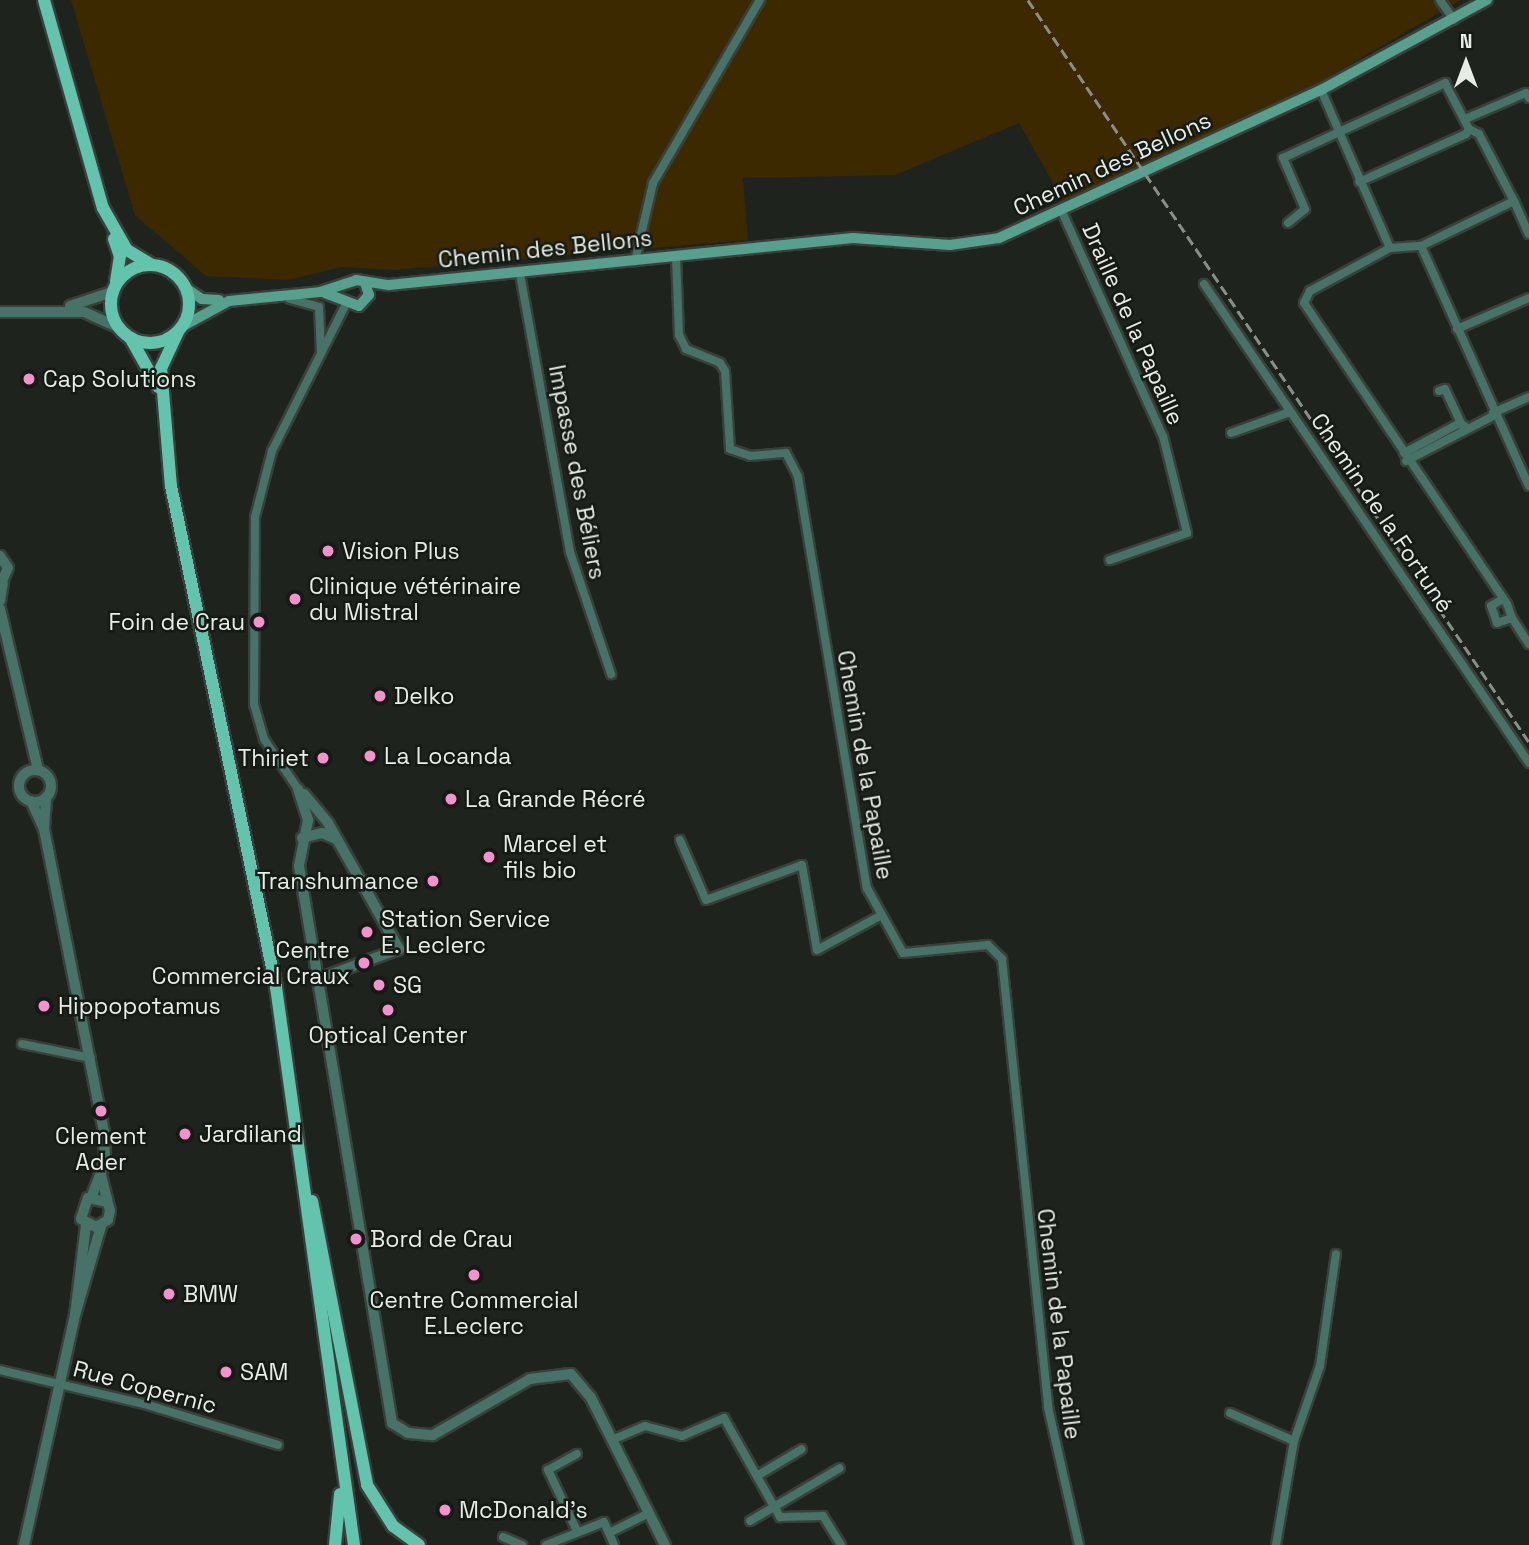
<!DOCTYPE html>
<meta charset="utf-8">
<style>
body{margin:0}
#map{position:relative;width:1529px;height:1545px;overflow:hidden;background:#1e241d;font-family:"Space Grotesk",sans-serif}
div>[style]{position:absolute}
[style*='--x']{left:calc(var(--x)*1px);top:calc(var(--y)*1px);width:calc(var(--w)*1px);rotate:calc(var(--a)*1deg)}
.green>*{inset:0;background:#3d2900}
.roads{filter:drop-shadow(2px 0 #3a4039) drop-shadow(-2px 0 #3a4039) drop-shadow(0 2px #3a4039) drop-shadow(0 -2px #3a4039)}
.minor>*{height:8px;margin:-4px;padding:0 4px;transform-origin:4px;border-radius:4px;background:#467267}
.tertiary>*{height:10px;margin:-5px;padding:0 5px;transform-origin:5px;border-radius:5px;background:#467267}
.tertiary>.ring{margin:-5px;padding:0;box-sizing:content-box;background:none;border:10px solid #467267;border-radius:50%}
.secondary>*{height:10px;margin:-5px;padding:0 5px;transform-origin:5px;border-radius:5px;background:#57a08e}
.primary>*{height:12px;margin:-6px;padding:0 6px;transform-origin:6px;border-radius:6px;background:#62c4ac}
.primary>.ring{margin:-6px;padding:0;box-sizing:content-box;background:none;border:12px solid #62c4ac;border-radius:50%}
.rail>*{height:2.5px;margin-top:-1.25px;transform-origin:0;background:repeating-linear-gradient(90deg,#898e88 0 10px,transparent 0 15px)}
.dots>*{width:19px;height:19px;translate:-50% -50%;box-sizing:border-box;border:4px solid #151b14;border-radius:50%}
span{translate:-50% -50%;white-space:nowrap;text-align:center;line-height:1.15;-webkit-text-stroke:5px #151b14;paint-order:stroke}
.street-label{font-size:23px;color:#e7ece7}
.poi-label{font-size:23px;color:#e7ece7}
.left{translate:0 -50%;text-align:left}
.right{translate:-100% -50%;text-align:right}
.north{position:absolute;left:1431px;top:28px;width:70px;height:70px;-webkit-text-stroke:5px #151b14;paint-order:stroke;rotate:0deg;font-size:19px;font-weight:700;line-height:28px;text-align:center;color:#e7ece7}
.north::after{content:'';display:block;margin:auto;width:24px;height:32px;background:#e7ece7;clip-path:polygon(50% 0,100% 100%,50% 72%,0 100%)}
</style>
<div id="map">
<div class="green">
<i style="clip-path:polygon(71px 0,1461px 0,1287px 101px,1065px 204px,1019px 123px,895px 175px,743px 178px,748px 240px,393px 270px,342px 267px,288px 280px,206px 276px,135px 215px)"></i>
</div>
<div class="roads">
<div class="minor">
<i style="--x:1440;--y:0;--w:24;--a:55"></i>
<i style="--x:1321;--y:90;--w:172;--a:66.4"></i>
<i style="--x:1390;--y:248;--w:31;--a:-4"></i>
<i style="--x:1421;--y:246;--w:263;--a:65.8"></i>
<i style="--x:1465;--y:119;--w:66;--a:-23.1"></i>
<i style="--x:1526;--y:93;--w:6;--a:59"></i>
<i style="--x:1469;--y:129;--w:11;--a:27"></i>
<i style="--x:1479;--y:134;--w:76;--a:62.4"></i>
<i style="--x:1063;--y:214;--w:243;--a:65.8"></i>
<i style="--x:1163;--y:436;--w:100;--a:76.1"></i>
<i style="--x:1187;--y:533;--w:82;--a:160.7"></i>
<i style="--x:1288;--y:223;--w:22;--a:-39"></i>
<i style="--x:1305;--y:209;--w:56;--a:-113.3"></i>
<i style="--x:1283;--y:158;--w:179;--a:-24.8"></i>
<i style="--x:1445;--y:83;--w:52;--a:62.4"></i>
<i style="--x:1469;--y:129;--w:6;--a:121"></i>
<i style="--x:1466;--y:134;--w:117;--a:155.8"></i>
<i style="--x:1421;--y:246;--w:103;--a:-25.8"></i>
<i style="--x:1514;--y:201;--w:36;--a:66"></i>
<i style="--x:1390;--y:248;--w:91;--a:151.7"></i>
<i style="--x:1310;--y:291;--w:13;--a:117"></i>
<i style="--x:1304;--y:303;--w:363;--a:56"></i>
<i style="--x:1507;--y:604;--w:15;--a:70"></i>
<i style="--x:1512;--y:618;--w:16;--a:162"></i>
<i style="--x:1497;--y:623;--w:18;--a:-109"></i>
<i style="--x:1491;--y:606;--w:12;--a:-31"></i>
<i style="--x:676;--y:256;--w:79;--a:87.8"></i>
<i style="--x:679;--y:335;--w:16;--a:63"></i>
<i style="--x:686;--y:349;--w:37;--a:22"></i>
<i style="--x:720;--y:363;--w:9;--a:58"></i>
<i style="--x:725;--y:371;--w:78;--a:86.3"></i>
<i style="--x:730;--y:449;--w:21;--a:19"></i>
<i style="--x:750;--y:456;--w:36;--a:-5"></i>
<i style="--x:786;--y:453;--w:27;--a:63"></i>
<i style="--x:798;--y:477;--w:417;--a:80.5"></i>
<i style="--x:867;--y:888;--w:74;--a:61"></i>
<i style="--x:903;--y:953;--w:85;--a:-5.4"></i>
<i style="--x:988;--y:945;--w:20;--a:45"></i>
<i style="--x:1002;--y:959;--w:450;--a:84.1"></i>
<i style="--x:1048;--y:1407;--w:141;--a:77.3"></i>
<i style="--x:635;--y:261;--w:80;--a:-77"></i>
<i style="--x:653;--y:183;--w:212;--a:-59.7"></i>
<i style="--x:520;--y:274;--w:282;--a:79.8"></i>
<i style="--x:570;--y:552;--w:129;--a:71.4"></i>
<i style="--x:1204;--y:284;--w:579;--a:55.84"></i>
<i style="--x:290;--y:299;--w:30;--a:15"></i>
<i style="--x:319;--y:307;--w:46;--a:87.5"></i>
<i style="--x:1457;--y:329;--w:78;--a:-23.3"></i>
<i style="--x:1439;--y:391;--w:6;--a:-18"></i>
<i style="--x:1445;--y:389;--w:40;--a:65"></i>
<i style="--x:1493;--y:413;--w:39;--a:-24"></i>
<i style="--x:1231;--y:433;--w:63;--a:-19.6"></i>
<i style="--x:1404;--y:453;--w:64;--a:-28.2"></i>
<i style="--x:1460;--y:423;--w:7;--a:34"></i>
<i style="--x:1406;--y:461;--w:100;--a:-27.3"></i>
<i style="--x:1512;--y:618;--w:31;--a:57"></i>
<i style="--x:298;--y:789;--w:60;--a:-124.2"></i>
<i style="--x:264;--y:739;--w:36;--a:-106"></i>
<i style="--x:254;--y:704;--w:187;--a:-89.7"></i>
<i style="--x:255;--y:517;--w:68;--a:-75.6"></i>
<i style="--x:272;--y:451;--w:167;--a:-63.3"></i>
<i style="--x:680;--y:840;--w:65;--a:66.6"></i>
<i style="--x:706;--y:900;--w:102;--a:-20"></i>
<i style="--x:802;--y:865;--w:86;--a:80"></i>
<i style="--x:817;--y:950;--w:72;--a:-28.4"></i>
<i style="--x:22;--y:1044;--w:70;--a:11.5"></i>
<i style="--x:0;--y:1370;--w:152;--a:13.3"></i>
<i style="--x:148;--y:1405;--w:136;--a:17.1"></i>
<i style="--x:1230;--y:1413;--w:70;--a:23.6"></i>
<i style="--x:612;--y:1440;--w:36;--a:-23"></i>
<i style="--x:645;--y:1426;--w:38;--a:15"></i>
<i style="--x:682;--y:1436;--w:46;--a:-23.2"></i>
<i style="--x:724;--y:1418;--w:114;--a:60.5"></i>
<i style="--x:780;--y:1517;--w:43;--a:-1.3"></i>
<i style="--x:823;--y:1516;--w:34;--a:58"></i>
<i style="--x:757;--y:1476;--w:52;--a:-31"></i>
<i style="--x:750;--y:1521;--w:104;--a:-30.5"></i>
<i style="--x:577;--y:1531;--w:68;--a:-115.4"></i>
<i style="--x:548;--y:1470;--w:33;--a:-29"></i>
<i style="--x:609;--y:1533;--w:13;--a:67"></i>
<i style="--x:503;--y:1537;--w:21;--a:23"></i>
<i style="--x:546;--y:1545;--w:62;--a:-21.6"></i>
<i style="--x:604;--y:1522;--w:12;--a:66"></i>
<i style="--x:609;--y:1533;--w:45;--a:-26.6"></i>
<i style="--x:1276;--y:1545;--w:106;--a:-80.2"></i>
<i style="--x:1294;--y:1441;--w:79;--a:-70.9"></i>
<i style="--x:1320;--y:1366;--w:113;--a:-81.9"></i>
</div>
<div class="tertiary">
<i style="--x:70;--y:306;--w:44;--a:-18.4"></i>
<i style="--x:0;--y:312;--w:84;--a:0"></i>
<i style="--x:84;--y:312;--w:36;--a:24"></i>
<i style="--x:0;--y:556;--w:14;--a:56"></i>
<i style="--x:8;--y:568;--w:19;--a:115"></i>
<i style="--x:0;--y:601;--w:18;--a:-81"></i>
<i style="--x:0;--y:609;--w:165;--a:76.7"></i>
<i class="ring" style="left:19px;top:770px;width:22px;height:22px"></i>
<i style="--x:298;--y:789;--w:33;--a:72"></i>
<i style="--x:308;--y:820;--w:47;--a:101.1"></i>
<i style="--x:299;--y:866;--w:565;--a:80.52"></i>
<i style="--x:392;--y:1423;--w:19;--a:32"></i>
<i style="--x:408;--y:1433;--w:25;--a:5"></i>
<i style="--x:433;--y:1435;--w:112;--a:-30"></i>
<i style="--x:530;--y:1379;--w:41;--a:-7"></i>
<i style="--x:571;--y:1374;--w:31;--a:50"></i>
<i style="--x:591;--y:1398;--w:165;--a:63.3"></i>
<i style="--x:304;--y:794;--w:38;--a:50"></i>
<i style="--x:328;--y:823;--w:145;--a:60.6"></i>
<i style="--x:399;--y:949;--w:83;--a:159.6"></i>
<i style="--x:31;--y:801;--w:31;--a:65"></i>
<i style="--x:44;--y:829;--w:308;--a:78.8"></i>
<i style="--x:104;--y:1131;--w:31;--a:88"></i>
<i style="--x:105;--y:1162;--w:36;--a:111"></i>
<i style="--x:44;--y:828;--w:31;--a:-86"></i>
<i style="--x:302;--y:838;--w:21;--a:-14"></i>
<i style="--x:322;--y:833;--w:15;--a:23"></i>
<i style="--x:101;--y:1175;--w:37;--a:76"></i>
<i style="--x:110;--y:1211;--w:9;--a:103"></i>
<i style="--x:108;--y:1220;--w:14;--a:150"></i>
<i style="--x:96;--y:1227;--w:17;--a:-152"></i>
<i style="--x:81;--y:1219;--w:22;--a:-72"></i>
<i style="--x:88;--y:1198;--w:19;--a:12"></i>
<i style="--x:75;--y:1315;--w:93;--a:-73.7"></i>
<i style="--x:24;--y:1545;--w:236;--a:-77.5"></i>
<i style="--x:75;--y:1315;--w:91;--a:-83"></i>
</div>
<div class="secondary">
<i style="--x:186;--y:288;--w:19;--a:35"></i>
<i style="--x:202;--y:299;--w:17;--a:3"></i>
<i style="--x:325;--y:293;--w:36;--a:21"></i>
<i style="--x:359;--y:306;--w:15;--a:-48"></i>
<i style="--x:369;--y:295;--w:13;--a:-108"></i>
<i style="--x:183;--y:326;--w:52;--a:-28.5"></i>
<i style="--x:229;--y:301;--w:91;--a:-5.6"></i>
<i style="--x:320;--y:292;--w:38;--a:-18"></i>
<i style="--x:356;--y:280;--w:33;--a:9"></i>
<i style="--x:389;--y:285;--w:466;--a:-5.8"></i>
<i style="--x:853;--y:238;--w:97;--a:4.1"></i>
<i style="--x:950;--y:245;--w:49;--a:-8.1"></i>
<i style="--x:999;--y:238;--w:354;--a:-24.7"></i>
<i style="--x:1321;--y:90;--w:189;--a:-28.5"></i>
</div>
<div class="primary">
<i style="--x:44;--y:0;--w:216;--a:74.2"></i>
<i style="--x:103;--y:208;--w:48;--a:60.3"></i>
<i style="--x:127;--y:250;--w:29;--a:31"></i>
<i style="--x:114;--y:239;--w:18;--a:71"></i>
<i style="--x:120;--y:256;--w:26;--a:99"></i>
<i class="ring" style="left:111px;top:265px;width:66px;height:66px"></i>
<i style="--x:178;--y:332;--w:40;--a:115"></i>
<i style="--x:161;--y:368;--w:118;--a:85.2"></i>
<i style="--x:171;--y:486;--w:512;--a:78.16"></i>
<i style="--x:276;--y:987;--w:563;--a:82.04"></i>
<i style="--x:131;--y:339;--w:55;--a:60.6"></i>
<i style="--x:312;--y:1201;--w:289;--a:79"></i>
<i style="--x:367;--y:1485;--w:49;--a:57.6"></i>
<i style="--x:393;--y:1526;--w:32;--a:36"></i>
<i style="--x:335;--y:1545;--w:51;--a:-84.4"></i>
</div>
</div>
<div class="rail">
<i style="--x:1028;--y:0;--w:895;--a:55.97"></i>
</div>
<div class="dots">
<i style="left:29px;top:379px;background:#f690cf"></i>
<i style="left:328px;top:551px;background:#f690cf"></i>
<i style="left:295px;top:599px;background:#f690cf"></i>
<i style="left:259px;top:622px;background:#f690cf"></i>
<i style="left:380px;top:696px;background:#f690cf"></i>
<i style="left:370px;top:756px;background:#f690cf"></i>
<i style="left:323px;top:758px;background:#f690cf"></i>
<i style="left:451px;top:799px;background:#f690cf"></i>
<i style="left:489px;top:857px;background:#f690cf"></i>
<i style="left:433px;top:881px;background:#f690cf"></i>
<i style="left:367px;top:932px;background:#f690cf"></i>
<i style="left:364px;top:963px;background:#f690cf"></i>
<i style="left:379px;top:985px;background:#f690cf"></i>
<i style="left:44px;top:1006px;background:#f690cf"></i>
<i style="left:388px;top:1010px;background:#f690cf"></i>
<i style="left:101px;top:1111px;background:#f690cf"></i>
<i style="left:185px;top:1134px;background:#f690cf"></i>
<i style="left:356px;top:1239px;background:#f690cf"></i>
<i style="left:474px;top:1275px;background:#f690cf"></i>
<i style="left:169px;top:1294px;background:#f690cf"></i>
<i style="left:226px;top:1372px;background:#f690cf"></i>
<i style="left:445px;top:1510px;background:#f690cf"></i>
</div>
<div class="street-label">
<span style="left:1112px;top:164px;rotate:-25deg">Chemin des Bellons</span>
<span style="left:545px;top:249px;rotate:-6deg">Chemin des Bellons</span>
<span style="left:1133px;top:324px;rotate:66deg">Draille de la Papaille</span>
<span style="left:577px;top:472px;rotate:79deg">Impasse des Béliers</span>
<span style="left:1382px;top:513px;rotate:56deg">Chemin de la Fortuné</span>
<span style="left:865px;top:765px;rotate:80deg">Chemin de la Papaille</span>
<span style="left:1059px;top:1324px;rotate:83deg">Chemin de la Papaille</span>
<span style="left:145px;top:1387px;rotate:15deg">Rue Copernic</span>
</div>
<div class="poi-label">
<span class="left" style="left:43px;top:379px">Cap Solutions</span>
<span class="left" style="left:342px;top:551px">Vision Plus</span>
<span class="left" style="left:309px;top:599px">Clinique vétérinaire<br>du Mistral</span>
<span class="right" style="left:245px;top:622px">Foin de Crau</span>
<span class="left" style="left:394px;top:696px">Delko</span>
<span class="left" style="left:384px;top:756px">La Locanda</span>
<span class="right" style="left:309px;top:758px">Thiriet</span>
<span class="left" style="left:465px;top:799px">La Grande Récré</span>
<span class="left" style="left:503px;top:857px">Marcel et<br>fils bio</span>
<span class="right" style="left:419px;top:881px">Transhumance</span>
<span class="left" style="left:381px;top:932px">Station Service<br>E. Leclerc</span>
<span class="right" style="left:350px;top:963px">Centre<br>Commercial Craux</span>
<span class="left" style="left:393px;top:985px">SG</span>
<span class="left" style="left:58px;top:1006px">Hippopotamus</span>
<span style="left:388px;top:1035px">Optical Center</span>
<span class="left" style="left:199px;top:1134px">Jardiland</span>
<span style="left:101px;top:1149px">Clement<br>Ader</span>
<span class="left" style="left:370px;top:1239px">Bord de Crau</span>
<span class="left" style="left:183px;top:1294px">BMW</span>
<span style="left:474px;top:1313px">Centre Commercial<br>E.Leclerc</span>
<span class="left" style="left:240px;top:1372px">SAM</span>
<span class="left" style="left:459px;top:1510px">McDonald's</span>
</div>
<div class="north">N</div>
</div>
